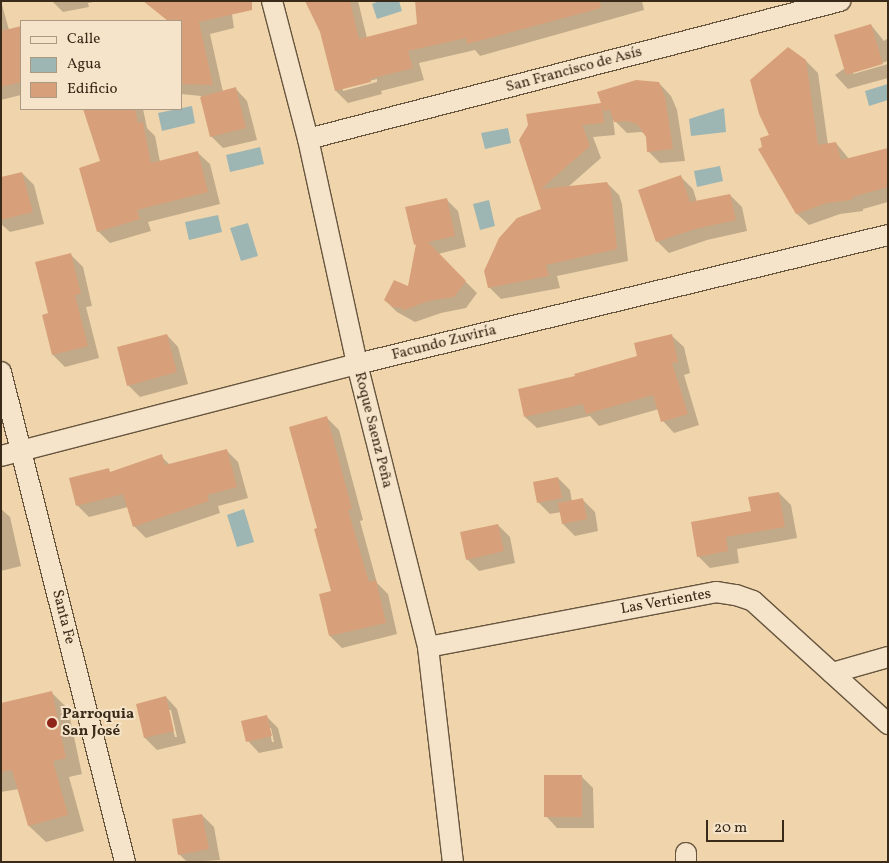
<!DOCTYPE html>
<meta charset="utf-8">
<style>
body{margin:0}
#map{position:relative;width:889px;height:863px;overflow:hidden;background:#f0d5ac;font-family:Vollkorn,serif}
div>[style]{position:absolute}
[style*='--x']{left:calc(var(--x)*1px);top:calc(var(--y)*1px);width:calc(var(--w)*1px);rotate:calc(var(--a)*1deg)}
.water>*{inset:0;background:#9db6b3}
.shadow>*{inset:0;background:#0003}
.building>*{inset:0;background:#d8a07a}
.roads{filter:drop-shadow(1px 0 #67553e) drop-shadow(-1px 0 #67553e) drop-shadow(0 1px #67553e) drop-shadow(0 -1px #67553e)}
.street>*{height:20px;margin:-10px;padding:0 10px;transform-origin:10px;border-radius:10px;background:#f5e4c9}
.dots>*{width:14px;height:14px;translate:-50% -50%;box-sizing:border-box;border:2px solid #f5e4c9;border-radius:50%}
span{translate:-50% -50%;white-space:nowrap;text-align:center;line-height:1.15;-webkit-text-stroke:4px #f5e4c9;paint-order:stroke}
.street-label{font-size:15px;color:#392a19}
.poi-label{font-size:15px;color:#392a19;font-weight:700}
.left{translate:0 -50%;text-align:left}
.frame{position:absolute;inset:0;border:2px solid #392a19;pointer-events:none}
.legend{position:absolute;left:20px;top:20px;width:162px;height:90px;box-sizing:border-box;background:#f5e4c9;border:1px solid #aa9a83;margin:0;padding:6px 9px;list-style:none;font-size:15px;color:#392a19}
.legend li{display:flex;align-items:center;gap:10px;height:25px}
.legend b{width:25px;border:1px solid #aa9a83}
.scale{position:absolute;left:706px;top:820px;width:78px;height:22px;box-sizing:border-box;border:2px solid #392a19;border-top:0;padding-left:6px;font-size:15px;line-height:18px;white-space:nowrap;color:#392a19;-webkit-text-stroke:4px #f5e4c9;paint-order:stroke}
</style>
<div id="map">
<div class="water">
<i style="clip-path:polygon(379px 1px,399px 1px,402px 11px,377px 19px,372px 4px)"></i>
<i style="clip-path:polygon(888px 84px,888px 100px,869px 106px,865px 91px)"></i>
<i style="clip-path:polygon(192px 106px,195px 123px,162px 131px,158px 113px)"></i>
<i style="clip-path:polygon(724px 108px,726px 132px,691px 136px,689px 119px)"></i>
<i style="clip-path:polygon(508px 128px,511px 143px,485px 149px,481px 133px)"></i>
<i style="clip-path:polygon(260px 147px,264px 164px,230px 172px,226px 155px)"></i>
<i style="clip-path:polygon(720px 166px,723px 181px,697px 187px,694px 171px)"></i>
<i style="clip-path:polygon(489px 200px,495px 226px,480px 230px,473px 204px)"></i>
<i style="clip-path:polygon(218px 215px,222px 232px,189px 240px,185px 222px)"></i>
<i style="clip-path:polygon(248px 223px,258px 256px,241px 261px,230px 228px)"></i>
<i style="clip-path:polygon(244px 509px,254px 542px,237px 547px,227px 515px)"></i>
</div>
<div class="shadow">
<i style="clip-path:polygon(1px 1px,9px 30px,21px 27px,21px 95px,1px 100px)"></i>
<i style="clip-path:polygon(52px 1px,100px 1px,88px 3px,89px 7px,63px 12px)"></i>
<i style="clip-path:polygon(149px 1px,230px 1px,234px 28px,210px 34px,223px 92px,236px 89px,247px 101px,257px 140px,223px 148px,211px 136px,201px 96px,181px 94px,181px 21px,168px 21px)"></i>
<i style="clip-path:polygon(evenodd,307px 1px,358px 1px,367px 38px,418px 25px,472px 1px,642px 1px,644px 10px,480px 56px,475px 50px,419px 63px,424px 80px,381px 91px,382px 94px,348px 103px,336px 91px,321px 32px,307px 1px,377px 79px,377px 82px,343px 91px,343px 88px,377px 79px)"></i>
<i style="clip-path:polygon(871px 25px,884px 41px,888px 38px,888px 61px,853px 72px,853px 74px,888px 64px,888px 78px,848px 89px,835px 75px,845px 68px)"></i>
<i style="clip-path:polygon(806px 61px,818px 73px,828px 145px,836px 143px,849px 159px,888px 149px,888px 202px,863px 209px,863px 211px,840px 214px,809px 225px,797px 214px,763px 148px,771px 136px)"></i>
<i style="clip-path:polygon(659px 83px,671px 96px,677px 110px,685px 161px,660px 163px,648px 151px,646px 134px,641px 132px,627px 133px,613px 119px,615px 135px,593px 137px,601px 158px,568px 187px,607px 183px,619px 195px,622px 204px,628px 261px,557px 276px,560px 288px,501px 299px,489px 287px,542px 210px,520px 141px,603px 104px)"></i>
<i style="clip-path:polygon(85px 109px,143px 109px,147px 128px,155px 136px,160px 162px,198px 153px,210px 164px,220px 204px,148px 222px,151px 231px,110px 243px,98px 231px,102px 162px)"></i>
<i style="clip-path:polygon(22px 173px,34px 185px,44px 224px,10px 232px,1px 224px,1px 178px)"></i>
<i style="clip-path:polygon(681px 177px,693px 189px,697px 202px,730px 195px,742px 207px,747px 231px,707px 240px,669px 253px,657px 241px)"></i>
<i style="clip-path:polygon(446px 199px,458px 211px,466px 247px,438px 254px,477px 293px,466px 308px,441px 313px,415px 322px,397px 312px,385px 300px,408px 288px,417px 246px,415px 244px)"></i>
<i style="clip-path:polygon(71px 255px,83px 267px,92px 306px,86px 307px,99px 358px,65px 367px,53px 355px,44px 316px,50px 314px)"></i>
<i style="clip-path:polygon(167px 335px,178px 347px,188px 384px,140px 397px,128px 385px)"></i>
<i style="clip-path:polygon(672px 336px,684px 347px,690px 373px,684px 375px,699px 425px,674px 433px,663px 421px,659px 409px,599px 426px,590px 416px,537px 428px,525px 417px,577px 377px,639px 357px)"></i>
<i style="clip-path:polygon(327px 418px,339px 430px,363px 520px,360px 521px,377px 583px,388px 594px,397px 634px,342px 648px,330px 636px,333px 592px,319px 529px)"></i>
<i style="clip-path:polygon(226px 450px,238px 462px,248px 498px,218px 506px,220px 513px,146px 538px,134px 526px,128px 507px,89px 517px,77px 505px,108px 470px,111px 473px,161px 456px,170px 465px)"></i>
<i style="clip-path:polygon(558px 478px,570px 490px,572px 502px,583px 500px,595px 512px,598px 531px,575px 536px,563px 524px,561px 512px,550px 514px,538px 502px)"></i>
<i style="clip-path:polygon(779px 493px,791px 505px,797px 538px,737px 549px,739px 563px,710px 568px,698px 556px)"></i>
<i style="clip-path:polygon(1px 509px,10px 517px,21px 566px,1px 571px)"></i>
<i style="clip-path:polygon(498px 525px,510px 537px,515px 563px,479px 571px,467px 559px)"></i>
<i style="clip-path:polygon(51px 692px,68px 709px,82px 774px,69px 777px,84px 831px,46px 842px,29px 826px,19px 789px,1px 792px,1px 704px)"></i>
<i style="clip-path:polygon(evenodd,166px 697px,177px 709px,186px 743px,157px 750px,145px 738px,166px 697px,168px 710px,171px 710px,177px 737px,175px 737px,168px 710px)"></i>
<i style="clip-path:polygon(evenodd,266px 716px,278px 728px,283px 748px,259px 753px,248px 741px,266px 716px,269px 728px,271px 728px,274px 742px,272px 742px,269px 728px)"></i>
<i style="clip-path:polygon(581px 776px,593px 788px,594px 828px,557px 828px,546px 816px)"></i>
<i style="clip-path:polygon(202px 815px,214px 827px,220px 860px,187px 862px,179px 854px)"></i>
</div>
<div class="building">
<i style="clip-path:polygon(143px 1px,252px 1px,252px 10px,199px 22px,213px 85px,181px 84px,181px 21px,168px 21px)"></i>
<i style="clip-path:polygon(305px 1px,350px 1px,359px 39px,417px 24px,415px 1px,600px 1px,601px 8px,467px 44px,466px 38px,408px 51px,413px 68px,370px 79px,371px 82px,335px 91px,320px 32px)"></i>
<i style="clip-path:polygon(871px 24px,883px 64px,846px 75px,834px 35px)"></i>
<i style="clip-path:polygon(21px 26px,21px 82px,1px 87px,1px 31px)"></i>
<i style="clip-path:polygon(788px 47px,806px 60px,818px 145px,836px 142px,841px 160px,888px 148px,888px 187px,852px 197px,852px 200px,827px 203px,796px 214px,758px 149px,762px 147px,760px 138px,769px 135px,759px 114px,750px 80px)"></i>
<i style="clip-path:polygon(636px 80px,659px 82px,665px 97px,673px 149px,647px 152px,646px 137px,638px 125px,628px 121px,614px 122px,610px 110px,604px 111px,602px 105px,604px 123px,582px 125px,590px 146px,541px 189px,607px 182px,611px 191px,617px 249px,546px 265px,549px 276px,488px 288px,484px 271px,499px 238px,517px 218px,541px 209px,519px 140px,528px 125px,526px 114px,601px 103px,597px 92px)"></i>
<i style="clip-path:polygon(236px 87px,246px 128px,210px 137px,200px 97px)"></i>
<i style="clip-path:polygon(83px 109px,135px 109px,138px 123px,143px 122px,151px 163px,198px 151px,208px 192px,137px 210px,140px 219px,97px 232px,79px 168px,100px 161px)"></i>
<i style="clip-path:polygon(22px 172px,33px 212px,1px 220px,1px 177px)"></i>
<i style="clip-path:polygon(681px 175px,690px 202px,730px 194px,736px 220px,695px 229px,656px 242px,638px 190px)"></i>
<i style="clip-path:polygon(447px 198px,455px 236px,428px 242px,466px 281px,454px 297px,428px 301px,402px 311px,403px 308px,393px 307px,384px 300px,394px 280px,408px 286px,416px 244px,414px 245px,405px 207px)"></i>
<i style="clip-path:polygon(71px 253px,81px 294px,75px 295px,88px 346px,52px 355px,42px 315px,48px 313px,35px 262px)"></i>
<i style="clip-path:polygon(167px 334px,177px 372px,127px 386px,117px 347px)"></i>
<i style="clip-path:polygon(672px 334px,678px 362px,672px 363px,688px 414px,661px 422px,653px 395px,586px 414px,583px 404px,524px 417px,518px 389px,575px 376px,574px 374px,637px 356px,634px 343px)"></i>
<i style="clip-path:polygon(327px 416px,352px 509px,348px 510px,369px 582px,376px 580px,386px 623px,329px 636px,319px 594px,331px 591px,314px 529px,317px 528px,289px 427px)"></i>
<i style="clip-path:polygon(227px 449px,237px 487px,207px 495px,209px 501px,133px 527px,123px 494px,76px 506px,69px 478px,109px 468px,110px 472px,162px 454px,165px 465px)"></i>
<i style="clip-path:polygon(558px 477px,562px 498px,537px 503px,533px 482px)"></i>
<i style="clip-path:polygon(779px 492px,785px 527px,726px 537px,728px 551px,697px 557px,691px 522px,751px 511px,748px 497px)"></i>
<i style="clip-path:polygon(583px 498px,587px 519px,562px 524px,558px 503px)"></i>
<i style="clip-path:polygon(498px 524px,504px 551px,466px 560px,460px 532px)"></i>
<i style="clip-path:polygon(52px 691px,66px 758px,53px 761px,68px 815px,28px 826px,12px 770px,1px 772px,1px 703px)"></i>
<i style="clip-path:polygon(166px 696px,174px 731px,144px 738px,136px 704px)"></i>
<i style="clip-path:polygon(267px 715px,272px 736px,246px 742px,241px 721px)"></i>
<i style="clip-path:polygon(544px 775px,582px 775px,582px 817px,544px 817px)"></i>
<i style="clip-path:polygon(202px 814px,209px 849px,178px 855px,172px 819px)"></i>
</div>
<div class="roads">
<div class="street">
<i style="--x:272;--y:1;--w:143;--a:75.4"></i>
<i style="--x:308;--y:139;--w:230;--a:77.7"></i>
<i style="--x:357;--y:364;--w:292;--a:75.9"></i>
<i style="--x:428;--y:647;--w:216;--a:83.4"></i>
<i style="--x:308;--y:139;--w:550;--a:-14.54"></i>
<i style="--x:1;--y:372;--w:505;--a:75.8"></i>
<i style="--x:1;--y:456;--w:368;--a:-14.5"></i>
<i style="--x:357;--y:364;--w:546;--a:-13.65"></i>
<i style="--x:428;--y:647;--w:293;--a:-10.8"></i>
<i style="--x:716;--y:592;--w:20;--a:9"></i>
<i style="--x:736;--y:595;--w:18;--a:19"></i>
<i style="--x:753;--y:601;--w:183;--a:42.3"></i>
<i style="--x:832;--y:673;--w:58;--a:-15.9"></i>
<i style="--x:686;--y:853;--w:9;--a:90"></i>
</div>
</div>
<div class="dots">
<i style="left:52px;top:723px;background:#8f2418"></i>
</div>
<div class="street-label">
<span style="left:574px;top:70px;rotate:-15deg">San Francisco de Asís</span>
<span style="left:444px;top:343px;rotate:-14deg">Facundo Zuviría</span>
<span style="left:373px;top:430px;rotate:76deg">Roque Saenz Peña</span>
<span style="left:666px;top:602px;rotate:-10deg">Las Vertientes</span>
<span style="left:63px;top:617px;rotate:76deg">Santa Fe</span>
</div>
<div class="poi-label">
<span class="left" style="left:62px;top:723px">Parroquia<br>San José</span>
</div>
<div class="frame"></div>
<ul class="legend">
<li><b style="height:6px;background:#f5e4c9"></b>Calle</li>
<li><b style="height:14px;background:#9db6b3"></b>Agua</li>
<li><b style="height:14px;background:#d8a07a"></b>Edificio</li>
</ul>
<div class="scale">20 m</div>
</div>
